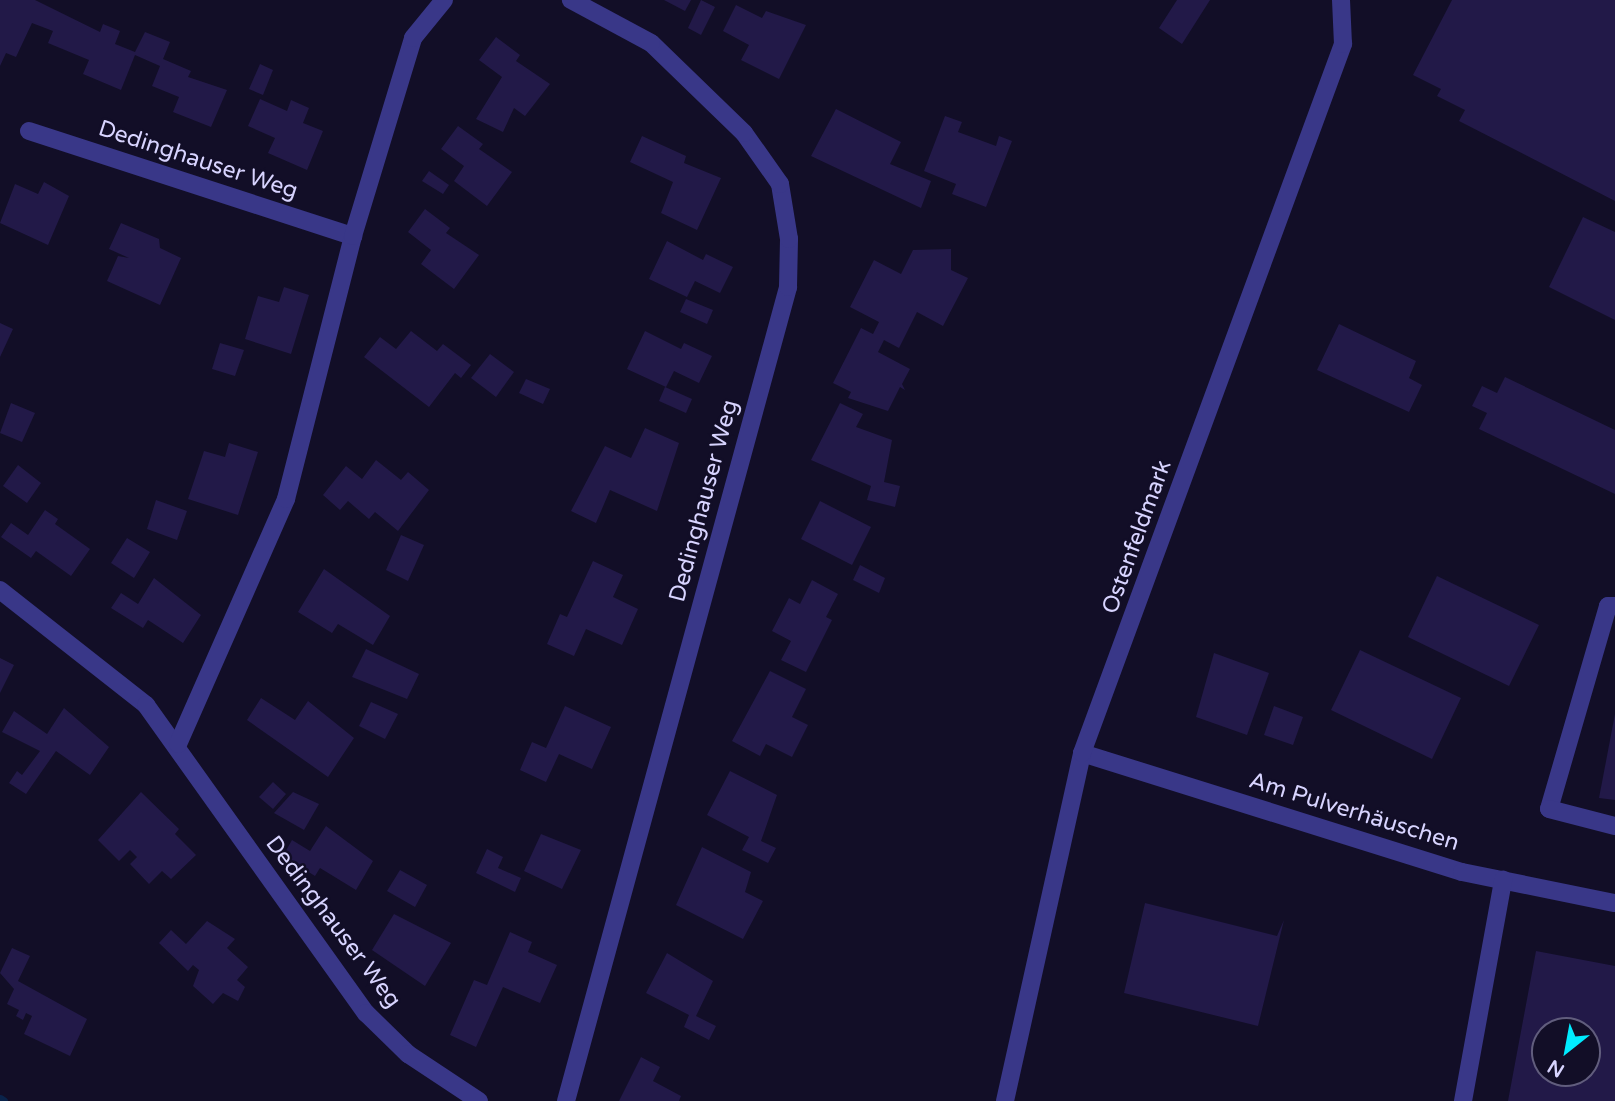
<!DOCTYPE html>
<meta charset="utf-8">
<style>
body{margin:0}
#map{position:relative;width:1615px;height:1101px;overflow:hidden;background:#120e27;font-family:"Varela Round",sans-serif}
div>[style]{position:absolute}
[style*='--x']{left:calc(var(--x)*1px);top:calc(var(--y)*1px);width:calc(var(--w)*1px);rotate:calc(var(--a)*1deg)}
.stream>*{height:9px;margin:-4.5px;padding:0 4.5px;transform-origin:4.5px;border-radius:4.5px;background:#0a234a}
.building>*{inset:0;background:#221948}
.minor>*{height:18px;margin:-9px;padding:0 9px;transform-origin:9px;border-radius:9px;background:#393788}
span{translate:-50% -50%;white-space:nowrap;text-align:center;line-height:1.15;-webkit-text-stroke:5px #120e27;paint-order:stroke}
.street-label{font-size:23px;color:#d8d4ff}
.north{position:absolute;left:1531px;top:1017px;width:70px;height:70px;box-sizing:border-box;background:#120e27;border:2px solid #615d7d;border-radius:50%;rotate:211deg;font-size:19px;font-weight:700;line-height:28px;text-align:center;color:#d8d4ff}
.north::after{content:'';display:block;margin:auto;width:24px;height:32px;background:#00ebff;clip-path:polygon(50% 0,100% 100%,50% 72%,0 100%)}
</style>
<div id="map">
<div class="stream">
<i style="--x:0;--y:1099;--w:4;--a:34"></i>
</div>
<div class="building">
<i style="clip-path:polygon(0 0,35px 0,100px 32px,103px 24px,120px 31px,115px 44px,135px 52px,145px 32px,170px 42px,163px 59px,191px 71px,188px 77px,227px 90px,211px 127px,173px 112px,179px 97px,152px 86px,160px 66px,135px 55px,121px 90px,83px 74px,89px 60px,48px 43px,53px 31px,32px 23px,16px 57px,6px 53px,0 66px)"></i>
<i style="clip-path:polygon(664px 0,691px 0,685px 11px)"></i>
<i style="clip-path:polygon(701px 0,715px 7px,701px 35px,688px 28px)"></i>
<i style="clip-path:polygon(1177px 0,1210px 0,1182px 44px,1159px 28px)"></i>
<i style="clip-path:polygon(1452px 0,1615px 0,1615px 201px,1459px 121px,1465px 110px,1437px 96px,1441px 89px,1413px 75px)"></i>
<i style="clip-path:polygon(736px 5px,762px 18px,766px 11px,806px 25px,779px 79px,741px 60px,749px 45px,723px 31px)"></i>
<i style="clip-path:polygon(496px 37px,520px 55px,516px 61px,550px 84px,525px 116px,514px 108px,503px 132px,476px 119px,502px 77px,479px 60px)"></i>
<i style="clip-path:polygon(260px 64px,273px 70px,263px 95px,249px 89px)"></i>
<i style="clip-path:polygon(260px 99px,287px 111px,291px 100px,309px 108px,303px 123px,323px 131px,307px 170px,268px 153px,275px 138px,248px 126px)"></i>
<i style="clip-path:polygon(836px 109px,901px 142px,890px 164px,931px 181px,921px 208px,811px 156px)"></i>
<i style="clip-path:polygon(945px 116px,962px 122px,958px 132px,996px 146px,999px 136px,1012px 141px,986px 207px,952px 194px,956px 184px,924px 171px)"></i>
<i style="clip-path:polygon(458px 126px,483px 144px,479px 149px,512px 172px,487px 206px,454px 181px,464px 166px,441px 149px)"></i>
<i style="clip-path:polygon(642px 136px,686px 156px,684px 163px,721px 178px,697px 230px,661px 213px,673px 182px,630px 162px)"></i>
<i style="clip-path:polygon(429px 171px,449px 185px,443px 194px,422px 181px)"></i>
<i style="clip-path:polygon(44px 182px,69px 196px,48px 245px,0 223px,15px 184px,38px 194px)"></i>
<i style="clip-path:polygon(425px 209px,450px 228px,446px 233px,479px 255px,454px 289px,421px 264px,431px 250px,408px 232px)"></i>
<i style="clip-path:polygon(1583px 217px,1615px 232px,1615px 320px,1549px 287px)"></i>
<i style="clip-path:polygon(121px 223px,159px 239px,160px 248px,181px 258px,160px 305px,107px 281px,118px 256px,129px 258px,109px 249px)"></i>
<i style="clip-path:polygon(667px 241px,703px 260px,706px 254px,733px 267px,720px 293px,695px 281px,687px 297px,649px 279px)"></i>
<i style="clip-path:polygon(951px 249px,951px 270px,968px 278px,943px 326px,917px 312px,899px 348px,884px 340px,878px 352px,910px 369px,902px 384px,905px 390px,900px 387px,888px 411px,848px 398px,851px 392px,833px 383px,861px 328px,873px 334px,879px 322px,850px 307px,874px 260px,901px 274px,913px 250px)"></i>
<i style="clip-path:polygon(284px 287px,309px 295px,291px 354px,245px 339px,258px 296px,279px 302px)"></i>
<i style="clip-path:polygon(686px 299px,713px 310px,707px 324px,680px 312px)"></i>
<i style="clip-path:polygon(0 323px,13px 329px,0 357px)"></i>
<i style="clip-path:polygon(1339px 324px,1416px 361px,1409px 378px,1422px 385px,1409px 412px,1317px 370px)"></i>
<i style="clip-path:polygon(411px 331px,437px 351px,443px 344px,471px 365px,461px 378px,455px 373px,429px 407px,364px 357px,380px 337px,396px 349px)"></i>
<i style="clip-path:polygon(645px 331px,681px 349px,684px 343px,712px 356px,699px 383px,674px 371px,666px 387px,627px 369px)"></i>
<i style="clip-path:polygon(220px 343px,244px 350px,235px 376px,212px 369px)"></i>
<i style="clip-path:polygon(490px 354px,514px 372px,496px 397px,471px 378px)"></i>
<i style="clip-path:polygon(1505px 377px,1615px 430px,1615px 494px,1479px 429px,1487px 413px,1472px 406px,1482px 386px,1497px 393px)"></i>
<i style="clip-path:polygon(526px 379px,550px 389px,543px 404px,519px 393px)"></i>
<i style="clip-path:polygon(665px 387px,692px 399px,686px 413px,659px 401px)"></i>
<i style="clip-path:polygon(11px 403px,35px 413px,22px 442px,0 433px)"></i>
<i style="clip-path:polygon(840px 403px,863px 414px,856px 427px,892px 440px,884px 482px,900px 486px,895px 507px,867px 500px,871px 486px,811px 460px)"></i>
<i style="clip-path:polygon(645px 428px,679px 443px,657px 511px,610px 490px,596px 523px,571px 511px,605px 446px,631px 458px)"></i>
<i style="clip-path:polygon(229px 443px,258px 452px,238px 515px,188px 499px,204px 451px,225px 457px)"></i>
<i style="clip-path:polygon(376px 460px,401px 480px,408px 472px,429px 490px,398px 531px,375px 512px,369px 519px,348px 501px,340px 510px,323px 495px,346px 466px,362px 479px)"></i>
<i style="clip-path:polygon(18px 465px,41px 483px,27px 503px,3px 486px)"></i>
<i style="clip-path:polygon(156px 500px,187px 511px,177px 540px,147px 529px)"></i>
<i style="clip-path:polygon(820px 501px,871px 527px,852px 565px,801px 539px)"></i>
<i style="clip-path:polygon(45px 510px,58px 519px,55px 524px,90px 549px,71px 576px,36px 551px,31px 558px,1px 537px,11px 523px,28px 535px)"></i>
<i style="clip-path:polygon(401px 535px,424px 545px,408px 581px,386px 570px)"></i>
<i style="clip-path:polygon(127px 538px,150px 552px,134px 578px,111px 563px)"></i>
<i style="clip-path:polygon(593px 561px,623px 575px,613px 597px,638px 609px,622px 645px,586px 629px,574px 656px,547px 644px,560px 614px,567px 617px)"></i>
<i style="clip-path:polygon(860px 565px,885px 578px,879px 593px,853px 580px)"></i>
<i style="clip-path:polygon(324px 569px,390px 616px,373px 645px,338px 624px,332px 633px,298px 612px)"></i>
<i style="clip-path:polygon(1437px 576px,1539px 625px,1509px 686px,1408px 637px)"></i>
<i style="clip-path:polygon(154px 578px,201px 615px,183px 643px,148px 620px,143px 628px,111px 608px,121px 593px,138px 604px)"></i>
<i style="clip-path:polygon(812px 580px,838px 594px,826px 617px,832px 620px,806px 672px,781px 660px,791px 641px,772px 631px,789px 598px,800px 604px)"></i>
<i style="clip-path:polygon(366px 649px,419px 674px,407px 699px,352px 677px)"></i>
<i style="clip-path:polygon(1360px 650px,1461px 698px,1432px 759px,1331px 710px)"></i>
<i style="clip-path:polygon(1214px 653px,1269px 673px,1247px 735px,1196px 717px)"></i>
<i style="clip-path:polygon(0 658px,14px 665px,0 693px)"></i>
<i style="clip-path:polygon(770px 671px,806px 689px,792px 717px,808px 725px,792px 757px,766px 744px,760px 756px,732px 741px)"></i>
<i style="clip-path:polygon(261px 698px,295px 720px,308px 701px,354px 738px,328px 777px,247px 720px)"></i>
<i style="clip-path:polygon(371px 702px,398px 714px,385px 739px,359px 726px)"></i>
<i style="clip-path:polygon(565px 706px,611px 727px,592px 769px,559px 754px,546px 782px,520px 770px,532px 742px,546px 748px)"></i>
<i style="clip-path:polygon(1274px 706px,1303px 717px,1293px 745px,1264px 735px)"></i>
<i style="clip-path:polygon(64px 708px,109px 747px,90px 775px,56px 751px,26px 794px,9px 783px,17px 771px,22px 775px,40px 751px,2px 732px,14px 711px,47px 734px)"></i>
<i style="clip-path:polygon(1615px 714px,1615px 800px,1599px 798px)"></i>
<i style="clip-path:polygon(730px 771px,777px 795px,761px 841px,776px 848px,768px 863px,742px 850px,749px 837px,707px 815px)"></i>
<i style="clip-path:polygon(273px 782px,286px 794px,273px 809px,259px 797px)"></i>
<i style="clip-path:polygon(141px 792px,179px 829px,175px 834px,196px 855px,171px 879px,162px 871px,149px 884px,130px 864px,137px 857px,130px 850px,119px 861px,98px 840px)"></i>
<i style="clip-path:polygon(293px 792px,319px 804px,304px 830px,274px 813px)"></i>
<i style="clip-path:polygon(326px 826px,373px 861px,356px 890px,320px 868px,315px 876px,283px 856px,292px 840px,310px 851px)"></i>
<i style="clip-path:polygon(541px 834px,581px 850px,562px 889px,524px 871px)"></i>
<i style="clip-path:polygon(702px 847px,751px 872px,745px 892px,763px 901px,743px 939px,676px 905px)"></i>
<i style="clip-path:polygon(487px 849px,503px 857px,498px 868px,521px 878px,515px 892px,476px 873px)"></i>
<i style="clip-path:polygon(400px 870px,427px 885px,415px 907px,387px 891px)"></i>
<i style="clip-path:polygon(1145px 903px,1277px 936px,1284px 920px,1258px 1026px,1124px 993px)"></i>
<i style="clip-path:polygon(394px 914px,451px 943px,425px 986px,372px 950px)"></i>
<i style="clip-path:polygon(207px 921px,235px 939px,227px 948px,248px 967px,237px 980px,245px 987px,238px 1001px,223px 993px,213px 1004px,193px 986px,199px 970px,193px 965px,188px 971px,159px 943px,171px 930px,186px 944px)"></i>
<i style="clip-path:polygon(510px 932px,532px 942px,528px 952px,557px 965px,540px 1003px,503px 987px,476px 1047px,450px 1035px,474px 980px,487px 985px)"></i>
<i style="clip-path:polygon(12px 948px,30px 956px,18px 981px,87px 1019px,70px 1056px,24px 1034px,32px 1016px,26px 1013px,23px 1020px,16px 1016px,19px 1010px,7px 1004px,14px 989px,0 973px)"></i>
<i style="clip-path:polygon(evenodd,1536px 951px,1615px 966px,1615px 1101px,1508px 1101px,1536px 951px,1545px 1031px,1587px 1031px,1587px 1073px,1545px 1073px,1545px 1031px)"></i>
<i style="clip-path:polygon(667px 953px,713px 981px,696px 1016px,716px 1026px,709px 1040px,684px 1027px,689px 1015px,646px 993px)"></i>
<i style="clip-path:polygon(641px 1057px,660px 1067px,653px 1081px,681px 1096px,679px 1101px,619px 1101px)"></i>
</div>
<div class="minor">
<i style="--x:29;--y:131;--w:341;--a:18"></i>
<i style="--x:0;--y:590;--w:186;--a:38.2"></i>
<i style="--x:146;--y:705;--w:379;--a:54.5"></i>
<i style="--x:366;--y:1013;--w:59;--a:44.3"></i>
<i style="--x:408;--y:1054;--w:85;--a:33.5"></i>
<i style="--x:1615;--y:606;--w:7;--a:180"></i>
<i style="--x:1608;--y:606;--w:211;--a:106.2"></i>
<i style="--x:1549;--y:809;--w:68;--a:14.4"></i>
<i style="--x:178;--y:744;--w:268;--a:-66.2"></i>
<i style="--x:286;--y:499;--w:271;--a:-75.7"></i>
<i style="--x:353;--y:236;--w:207;--a:-73.1"></i>
<i style="--x:413;--y:38;--w:49;--a:-50.8"></i>
<i style="--x:1082;--y:753;--w:398;--a:17.4"></i>
<i style="--x:1462;--y:872;--w:156;--a:11.5"></i>
<i style="--x:566;--y:1101;--w:844;--a:-74.74"></i>
<i style="--x:788;--y:287;--w:48;--a:-88.8"></i>
<i style="--x:789;--y:239;--w:56;--a:-99.3"></i>
<i style="--x:780;--y:184;--w:62;--a:-125.2"></i>
<i style="--x:744;--y:133;--w:129;--a:-135.9"></i>
<i style="--x:651;--y:43;--w:91;--a:-151.7"></i>
<i style="--x:1005;--y:1101;--w:356;--a:-77.5"></i>
<i style="--x:1082;--y:753;--w:756;--a:-69.79"></i>
<i style="--x:1343;--y:44;--w:44;--a:-92.6"></i>
<i style="--x:1463;--y:1101;--w:225;--a:-79.7"></i>
</div>
<div class="street-label">
<span style="left:198px;top:160px;rotate:18deg">Dedinghauser Weg</span>
<span style="left:704px;top:501px;rotate:-75deg">Dedinghauser Weg</span>
<span style="left:1137px;top:537px;rotate:-70deg">Ostenfeldmark</span>
<span style="left:1354px;top:812px;rotate:17deg">Am Pulverhäuschen</span>
<span style="left:333px;top:922px;rotate:53deg">Dedinghauser Weg</span>
</div>
<div class="north">N</div>
</div>
